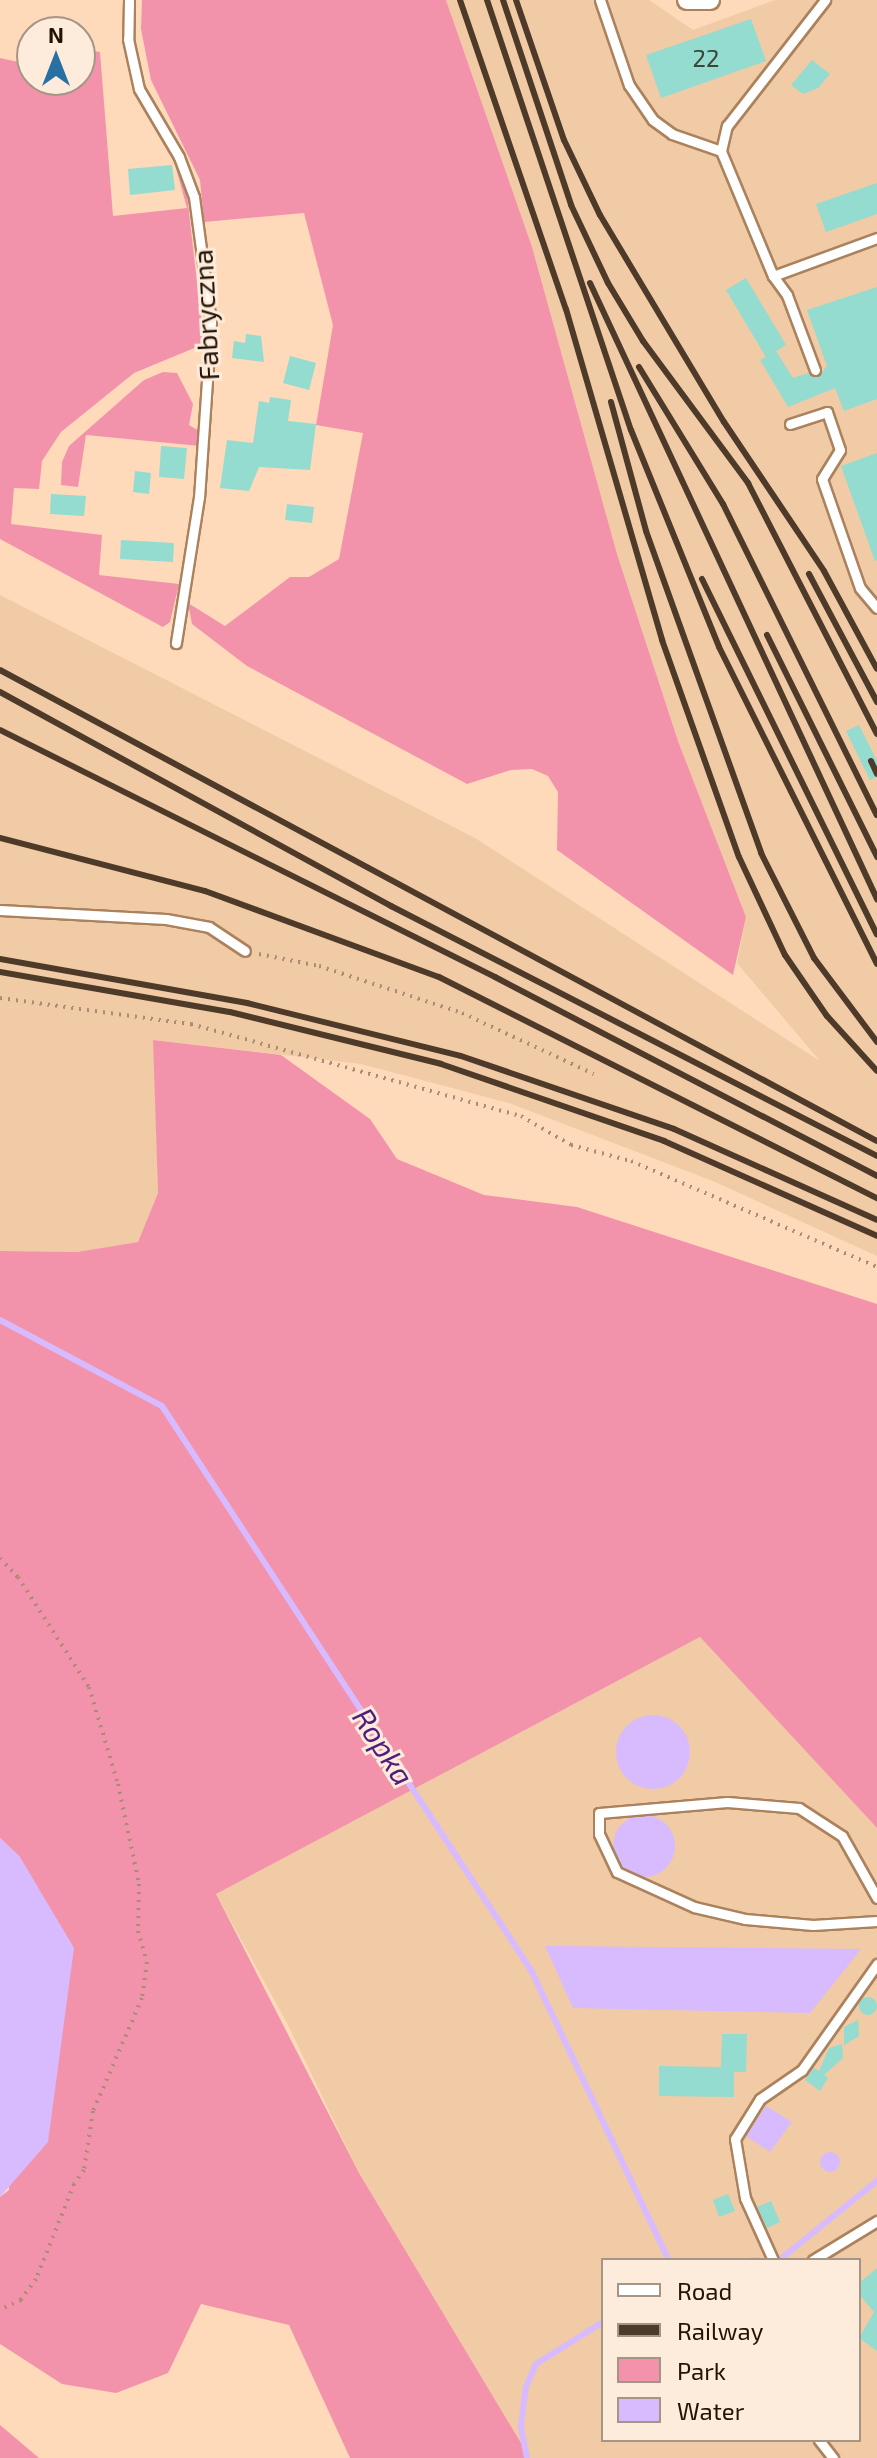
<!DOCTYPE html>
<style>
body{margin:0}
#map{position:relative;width:877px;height:2458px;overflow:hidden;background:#fedaba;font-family:"Exo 2",sans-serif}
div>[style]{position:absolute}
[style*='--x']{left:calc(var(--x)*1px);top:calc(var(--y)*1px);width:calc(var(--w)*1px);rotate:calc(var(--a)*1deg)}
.built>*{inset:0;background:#f1caa6}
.green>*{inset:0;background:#f393ab}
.water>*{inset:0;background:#d8baff}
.round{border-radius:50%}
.stream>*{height:6px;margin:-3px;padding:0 3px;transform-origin:3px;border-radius:3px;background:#d8baff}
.building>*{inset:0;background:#94dbd0}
.path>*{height:4px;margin-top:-2px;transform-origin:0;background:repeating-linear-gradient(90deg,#a88c73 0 2px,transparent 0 8px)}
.roads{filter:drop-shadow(2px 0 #ab825d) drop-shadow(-2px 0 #ab825d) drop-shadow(0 2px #ab825d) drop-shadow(0 -2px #ab825d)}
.service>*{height:9px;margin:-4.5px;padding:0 4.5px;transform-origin:4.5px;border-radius:4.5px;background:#fff}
.minor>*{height:18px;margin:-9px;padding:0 9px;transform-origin:9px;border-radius:9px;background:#fff}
.rail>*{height:6px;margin:-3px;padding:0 3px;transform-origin:3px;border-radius:3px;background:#4e3a28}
span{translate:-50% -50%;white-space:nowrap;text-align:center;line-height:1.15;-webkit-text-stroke:6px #fdebdb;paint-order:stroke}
.number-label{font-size:24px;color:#3e4537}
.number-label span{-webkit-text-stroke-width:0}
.street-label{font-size:28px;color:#221304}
.water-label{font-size:30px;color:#511c7f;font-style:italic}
.legend{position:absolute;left:601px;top:2258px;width:260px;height:184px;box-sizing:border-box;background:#fdebdb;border:2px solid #a59585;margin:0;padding:10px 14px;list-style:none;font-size:24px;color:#221304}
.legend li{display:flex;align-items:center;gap:16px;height:40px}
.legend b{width:40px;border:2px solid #a59585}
.north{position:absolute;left:16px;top:16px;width:80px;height:80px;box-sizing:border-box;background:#fdebdb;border:2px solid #a59585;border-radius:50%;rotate:0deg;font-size:22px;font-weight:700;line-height:32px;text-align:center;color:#221304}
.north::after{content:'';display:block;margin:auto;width:28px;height:36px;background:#2870a4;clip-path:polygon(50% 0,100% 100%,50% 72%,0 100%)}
</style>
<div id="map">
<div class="built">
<i style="clip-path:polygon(446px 0,649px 0,693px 30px,775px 0,877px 0,877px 1256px,713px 1181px,509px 1103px,361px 1064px,154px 1040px,158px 1193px,138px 1242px,77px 1252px,0 1251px,0 595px,475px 838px,820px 1061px,737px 963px,746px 917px,678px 741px,617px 554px,532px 247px)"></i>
<i style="clip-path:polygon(evenodd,700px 1637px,877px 1828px,877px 2458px,530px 2458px,359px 2173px,288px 2025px,216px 1894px,700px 1637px,603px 2260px,859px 2260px,859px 2440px,603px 2440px,603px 2260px)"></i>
</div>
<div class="green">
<i style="clip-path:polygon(142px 0,446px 0,532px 247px,617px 554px,678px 741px,746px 917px,733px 975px,557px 850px,558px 792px,548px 776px,532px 769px,511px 770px,467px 784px,247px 666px,192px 624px,188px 603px,225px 626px,290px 577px,309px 577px,339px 559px,363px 433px,316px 425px,333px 325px,304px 213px,204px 222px,200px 180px,151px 80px,141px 29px)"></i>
<i style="clip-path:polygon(80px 49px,100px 52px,113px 216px,187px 208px,174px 161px,186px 186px,204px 344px,134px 373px,61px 432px,42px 461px,39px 489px,14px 488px,11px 524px,102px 535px,99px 575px,179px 584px,170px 622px,163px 627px,0 539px,0 58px,32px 65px,32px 80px,80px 80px)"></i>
<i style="clip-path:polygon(163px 372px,177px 373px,193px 404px,189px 425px,199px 431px,200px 446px,86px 435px,78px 487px,61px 485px,62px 462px,69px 446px,144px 380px)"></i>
<i style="clip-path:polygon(153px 1040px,281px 1055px,370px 1119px,397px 1159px,484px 1195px,577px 1207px,877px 1304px,877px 1828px,700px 1637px,216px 1894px,359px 2173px,530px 2458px,350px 2458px,289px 2325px,201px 2304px,168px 2373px,116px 2393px,62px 2384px,0 2344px,0 2197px,9px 2190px,20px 1857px,0 1838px,0 1251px,77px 1252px,138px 1242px,158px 1193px)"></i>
<i style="clip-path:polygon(0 2425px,39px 2458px,0 2458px)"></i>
</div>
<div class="water">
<i class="round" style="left:616px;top:1715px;width:74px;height:74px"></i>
<i class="round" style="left:613px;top:1815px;width:62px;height:62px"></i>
<i style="clip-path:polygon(0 1838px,20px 1857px,74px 1948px,48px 2142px,0 2197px)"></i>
<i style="clip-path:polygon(545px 1946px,861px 1949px,810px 2013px,573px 2008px)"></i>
<i style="clip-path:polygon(766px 2106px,792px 2122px,770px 2152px,746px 2136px)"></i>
<i class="round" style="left:820px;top:2152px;width:20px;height:20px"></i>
</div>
<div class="stream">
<i style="--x:0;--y:1320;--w:183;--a:28"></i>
<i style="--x:162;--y:1406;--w:674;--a:56.81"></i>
<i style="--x:531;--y:1970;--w:321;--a:64.6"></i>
<i style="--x:783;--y:2257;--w:121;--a:-39"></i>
<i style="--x:750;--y:2260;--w:7;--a:0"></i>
<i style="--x:527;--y:2458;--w:33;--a:-101"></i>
<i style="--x:521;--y:2426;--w:39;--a:-83"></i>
<i style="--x:526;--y:2387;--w:25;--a:-67"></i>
<i style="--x:536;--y:2364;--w:79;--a:-32.1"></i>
</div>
<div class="building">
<i style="clip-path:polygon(751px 19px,766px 61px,661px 98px,646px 55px)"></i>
<i style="clip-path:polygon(812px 60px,830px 74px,818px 88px,803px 94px,791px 85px)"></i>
<i style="clip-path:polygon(172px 165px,175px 190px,130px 195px,128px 169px)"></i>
<i style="clip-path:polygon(877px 183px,877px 214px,826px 232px,816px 204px)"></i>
<i style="clip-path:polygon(746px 278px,786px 345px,766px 357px,726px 290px)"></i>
<i style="clip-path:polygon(877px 287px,877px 399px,844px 411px,835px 388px,788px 407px,760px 360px,776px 351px,793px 378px,808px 373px,818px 377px,827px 366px,807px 310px)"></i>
<i style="clip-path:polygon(246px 334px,261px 336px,264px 362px,232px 358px,234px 341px,245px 343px)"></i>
<i style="clip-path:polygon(290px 356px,316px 363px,309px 390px,283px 383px)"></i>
<i style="clip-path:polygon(270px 397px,291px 400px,288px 421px,316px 424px,310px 470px,259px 467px,249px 491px,220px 488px,227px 440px,253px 443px,259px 401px,269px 403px)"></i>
<i style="clip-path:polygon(161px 446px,187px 448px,184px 479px,159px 477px)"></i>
<i style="clip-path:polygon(877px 453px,877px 560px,875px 561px,841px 466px)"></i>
<i style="clip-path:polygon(135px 471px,151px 473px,149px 494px,133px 492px)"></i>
<i style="clip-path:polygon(51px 494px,86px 496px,84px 516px,50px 514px)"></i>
<i style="clip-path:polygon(287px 504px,314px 507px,312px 523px,285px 520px)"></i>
<i style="clip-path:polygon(121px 540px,174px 543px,173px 562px,120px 559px)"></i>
<i style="clip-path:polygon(859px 725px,877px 761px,877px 777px,870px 780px,846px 731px)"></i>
<i class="round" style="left:859px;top:1997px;width:18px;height:18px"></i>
<i style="clip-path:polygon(858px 2020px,859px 2036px,844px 2045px,844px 2027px)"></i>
<i style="clip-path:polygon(722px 2034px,747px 2034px,746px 2072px,734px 2072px,734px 2097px,659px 2096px,659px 2066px,721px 2067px)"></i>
<i style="clip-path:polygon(842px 2044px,843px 2058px,824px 2075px,828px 2078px,820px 2091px,805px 2080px,814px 2068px,819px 2071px,829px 2048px)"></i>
<i style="clip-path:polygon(728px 2194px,735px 2211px,719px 2217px,713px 2200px)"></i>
<i style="clip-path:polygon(771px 2201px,780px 2222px,767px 2228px,757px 2207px)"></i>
<i style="clip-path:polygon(877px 2268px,877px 2351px,859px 2338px,874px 2312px,859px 2294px,859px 2283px)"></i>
</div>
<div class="path">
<i style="--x:259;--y:954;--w:61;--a:11.3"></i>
<i style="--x:319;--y:966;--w:151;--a:18.2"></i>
<i style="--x:462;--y:1013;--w:145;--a:24.8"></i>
<i style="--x:0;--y:998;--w:193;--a:7.8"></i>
<i style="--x:191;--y:1024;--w:343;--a:15.6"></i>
<i style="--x:521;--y:1116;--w:58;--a:30.1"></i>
<i style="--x:571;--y:1145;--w:62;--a:14.9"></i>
<i style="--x:631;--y:1161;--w:268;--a:23.3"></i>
<i style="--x:0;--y:1558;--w:26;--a:47"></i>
<i style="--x:18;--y:1577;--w:131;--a:57.2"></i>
<i style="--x:89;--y:1687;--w:101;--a:73.4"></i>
<i style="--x:118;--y:1784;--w:102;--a:78.1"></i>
<i style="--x:139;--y:1884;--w:47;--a:91.2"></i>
<i style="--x:138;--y:1931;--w:32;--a:74"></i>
<i style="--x:147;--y:1962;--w:36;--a:98"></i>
<i style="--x:142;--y:1998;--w:123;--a:113.4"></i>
<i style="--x:93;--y:2111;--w:60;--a:98.7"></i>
<i style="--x:84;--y:2170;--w:17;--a:126"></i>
<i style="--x:74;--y:2184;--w:102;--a:111.8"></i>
<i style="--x:36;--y:2279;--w:26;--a:126"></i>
<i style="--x:21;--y:2300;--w:23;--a:155"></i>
</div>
<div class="roads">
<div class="service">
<i style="--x:129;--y:0;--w:39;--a:91"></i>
<i style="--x:128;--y:39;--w:51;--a:77.6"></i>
<i style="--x:139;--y:89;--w:79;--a:59.5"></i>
<i style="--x:179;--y:157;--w:43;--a:69.4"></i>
<i style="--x:194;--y:197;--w:126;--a:82.3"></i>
<i style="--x:211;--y:322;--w:175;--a:93.9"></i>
<i style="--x:199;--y:497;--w:148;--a:99"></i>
<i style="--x:600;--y:0;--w:90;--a:71.2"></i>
<i style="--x:629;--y:85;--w:42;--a:55.6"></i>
<i style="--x:653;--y:120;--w:24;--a:36"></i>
<i style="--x:672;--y:134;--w:52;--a:19.1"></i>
<i style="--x:773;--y:276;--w:111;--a:-20.1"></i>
<i style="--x:815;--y:370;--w:80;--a:-110.5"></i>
<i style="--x:787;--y:295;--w:24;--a:-126"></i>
<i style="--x:773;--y:276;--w:135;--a:-112.6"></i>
<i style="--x:721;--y:151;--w:26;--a:-77"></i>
<i style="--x:727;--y:126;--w:160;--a:-52.1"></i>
<i style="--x:790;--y:424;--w:39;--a:-18"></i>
<i style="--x:827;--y:412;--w:40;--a:71.1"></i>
<i style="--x:840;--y:450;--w:34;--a:122"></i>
<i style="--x:822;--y:479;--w:115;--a:70.8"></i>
<i style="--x:860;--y:588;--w:26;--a:50"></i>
<i style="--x:0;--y:910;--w:166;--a:3.1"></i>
<i style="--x:166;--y:919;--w:44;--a:10.5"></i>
<i style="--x:209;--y:927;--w:43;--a:33.7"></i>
<i style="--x:877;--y:1898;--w:71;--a:-119.4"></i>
<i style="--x:842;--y:1836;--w:51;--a:-146.9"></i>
<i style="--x:799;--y:1808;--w:72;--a:-175.2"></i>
<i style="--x:727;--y:1802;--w:128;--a:175.1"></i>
<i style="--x:599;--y:1813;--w:21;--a:90"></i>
<i style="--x:599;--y:1834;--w:42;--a:64.7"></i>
<i style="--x:617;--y:1872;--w:85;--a:24.4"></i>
<i style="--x:694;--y:1907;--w:52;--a:13.2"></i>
<i style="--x:745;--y:1919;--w:68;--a:5"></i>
<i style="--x:813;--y:1925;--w:64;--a:-3.6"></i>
<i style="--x:773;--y:2260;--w:68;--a:-114.3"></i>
<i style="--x:745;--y:2198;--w:60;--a:-99.6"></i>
<i style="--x:735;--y:2139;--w:47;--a:-58"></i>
<i style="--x:760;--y:2099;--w:51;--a:-34.6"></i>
<i style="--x:802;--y:2070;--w:130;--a:-54.7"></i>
<i style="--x:813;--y:2260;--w:75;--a:-31.4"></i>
<i style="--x:819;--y:2440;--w:23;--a:52"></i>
</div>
<div class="minor">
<i style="--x:687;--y:0;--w:23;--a:0"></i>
</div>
</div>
<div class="rail">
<i style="--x:460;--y:0;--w:327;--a:71.1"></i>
<i style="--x:566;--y:309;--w:345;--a:73.8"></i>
<i style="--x:662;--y:640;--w:230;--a:70.5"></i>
<i style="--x:739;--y:857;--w:108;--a:64.9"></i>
<i style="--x:785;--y:955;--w:74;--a:55.5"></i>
<i style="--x:827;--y:1016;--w:74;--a:47.7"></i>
<i style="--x:487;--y:0;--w:453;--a:71.5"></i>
<i style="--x:631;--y:430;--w:234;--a:67.9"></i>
<i style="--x:719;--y:647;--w:354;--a:63.5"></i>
<i style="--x:503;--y:0;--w:216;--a:71.6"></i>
<i style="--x:571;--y:205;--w:86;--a:64.6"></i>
<i style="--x:608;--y:283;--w:68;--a:58.9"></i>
<i style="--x:643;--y:341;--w:177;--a:53.5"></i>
<i style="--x:748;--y:483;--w:282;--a:62.8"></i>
<i style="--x:516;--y:0;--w:148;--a:71.1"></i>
<i style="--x:564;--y:140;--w:83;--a:64.4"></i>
<i style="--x:600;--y:215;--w:241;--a:59.1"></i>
<i style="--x:724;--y:422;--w:179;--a:56.1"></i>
<i style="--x:824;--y:571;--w:111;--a:61.6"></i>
<i style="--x:590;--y:283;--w:680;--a:65.02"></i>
<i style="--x:639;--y:367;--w:161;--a:58.5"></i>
<i style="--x:723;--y:504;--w:347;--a:63.7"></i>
<i style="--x:611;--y:402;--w:134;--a:74.8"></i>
<i style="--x:646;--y:531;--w:342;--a:70.3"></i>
<i style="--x:761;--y:853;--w:118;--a:63.2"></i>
<i style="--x:814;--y:958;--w:105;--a:53.1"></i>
<i style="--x:809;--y:574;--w:145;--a:62"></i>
<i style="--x:702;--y:579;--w:396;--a:63.8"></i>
<i style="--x:767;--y:635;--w:248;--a:63.6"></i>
<i style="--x:0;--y:670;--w:995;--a:28.24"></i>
<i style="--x:0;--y:692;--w:446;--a:28.7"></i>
<i style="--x:391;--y:906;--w:547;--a:27.22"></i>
<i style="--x:0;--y:730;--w:553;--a:26.52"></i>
<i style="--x:495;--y:977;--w:431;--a:27.5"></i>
<i style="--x:871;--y:761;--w:14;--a:65"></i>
<i style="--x:0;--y:838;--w:212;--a:14.5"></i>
<i style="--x:205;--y:891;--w:249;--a:20.2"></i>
<i style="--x:439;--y:977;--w:491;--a:26.8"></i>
<i style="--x:0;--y:959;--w:251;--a:10.1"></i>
<i style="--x:247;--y:1003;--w:220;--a:13.9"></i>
<i style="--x:461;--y:1056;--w:225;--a:18.9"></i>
<i style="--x:674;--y:1129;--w:222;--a:24.1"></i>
<i style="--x:0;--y:972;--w:233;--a:9.9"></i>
<i style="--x:230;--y:1012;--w:217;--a:13.8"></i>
<i style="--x:441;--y:1064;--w:236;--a:19"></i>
<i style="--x:664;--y:1141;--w:233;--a:24"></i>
</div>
<div class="number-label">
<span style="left:706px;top:58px">22</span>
</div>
<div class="street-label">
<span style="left:205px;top:315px;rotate:-93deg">Fabryczna</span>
</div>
<div class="water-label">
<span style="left:384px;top:1746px;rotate:57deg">Ropka</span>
</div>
<ul class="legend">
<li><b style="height:10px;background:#fff"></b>Road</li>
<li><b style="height:10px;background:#4e3a28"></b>Railway</li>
<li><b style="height:22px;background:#f393ab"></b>Park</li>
<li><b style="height:22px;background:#d8baff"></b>Water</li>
</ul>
<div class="north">N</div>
</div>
